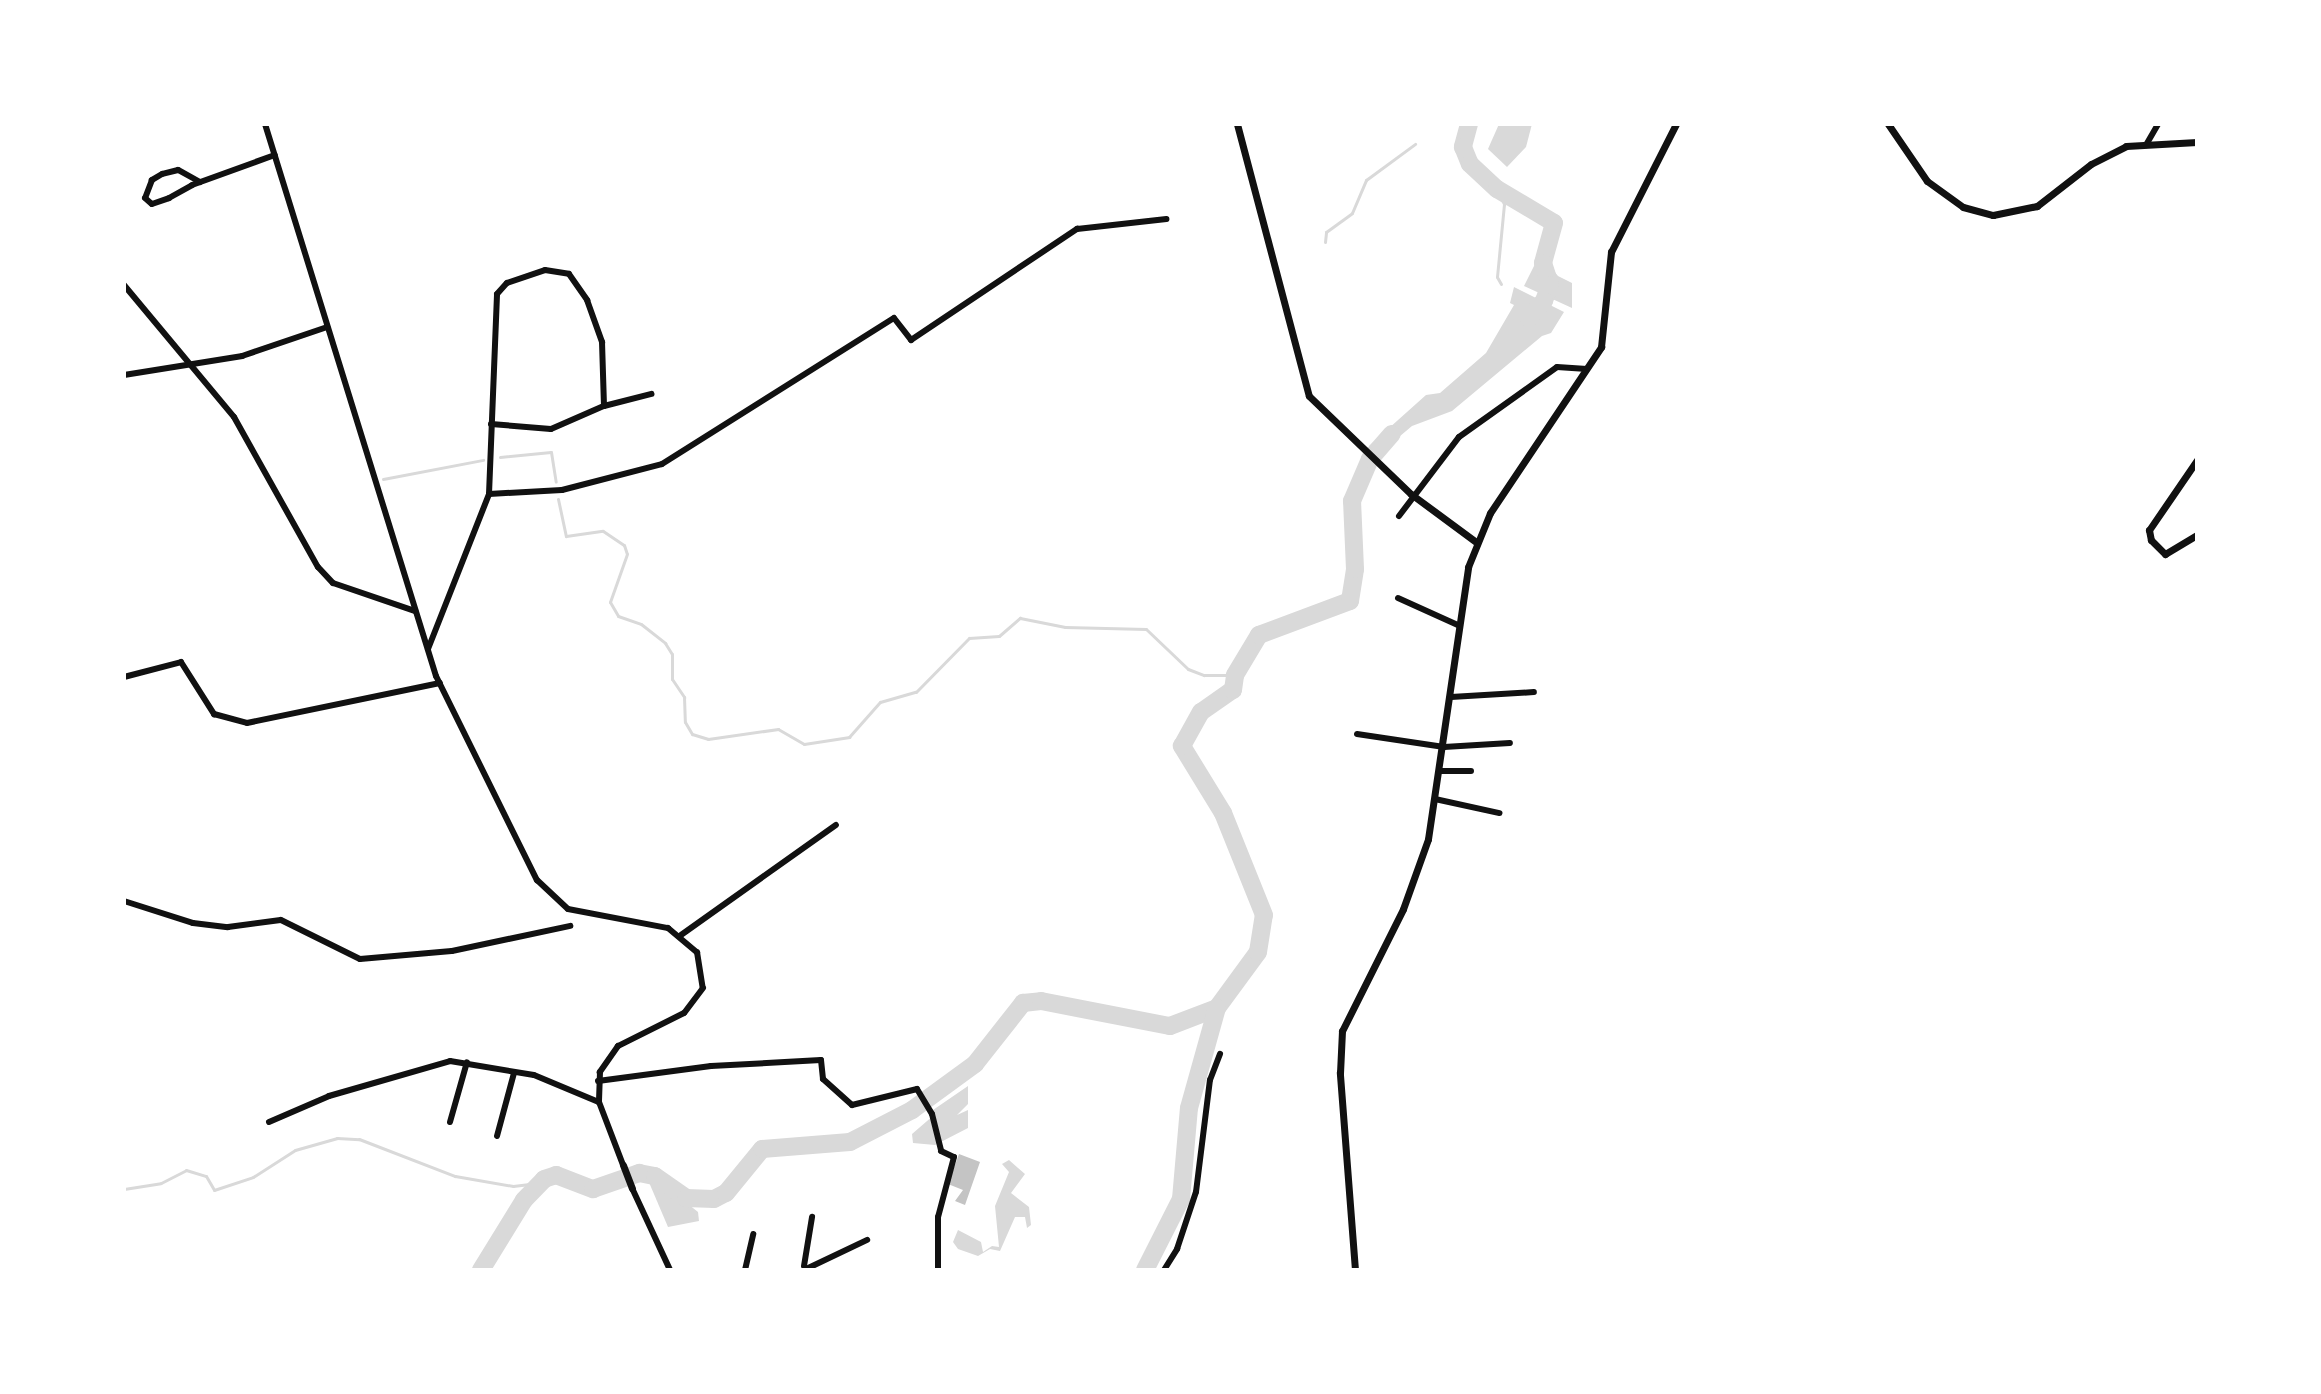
<!DOCTYPE html>
<style>
body{margin:0}
#map{position:relative;width:2321px;height:1394px;overflow:hidden;background:#fff;font-family:"Space Grotesk",sans-serif}
div>[style]{position:absolute}
[style*='--x']{left:calc(var(--x)*1px);top:calc(var(--y)*1px);width:calc(var(--w)*1px);rotate:calc(var(--a)*1deg)}
.water>*{inset:0;background:#d9d9d9}
.stream>*{height:3px;margin:-1.5px;padding:0 1.5px;transform-origin:1.5px;border-radius:1.5px;background:#d9d9d9}
.river>*{height:18px;margin:-9px;padding:0 9px;transform-origin:9px;border-radius:9px;background:#d9d9d9}
.building>*{inset:0;background:#c4c4c4}
.minor>*{height:6px;margin:-3px;padding:0 3px;transform-origin:3px;border-radius:3px;background:#111}
.tertiary>*{height:7px;margin:-3.5px;padding:0 3.5px;transform-origin:3.5px;border-radius:3.5px;background:#111}
span{translate:-50% -50%;white-space:nowrap;text-align:center;line-height:1.15;-webkit-text-stroke:6px #fff;paint-order:stroke}
.frame{position:absolute;inset:0;border:126px solid #fff;pointer-events:none}
</style>
<div id="map">
<div class="water">
<i style="clip-path:polygon(1499px 124px,1532px 124px,1526px 147px,1507px 167px,1488px 149px)"></i>
<i style="clip-path:polygon(1540px 254px,1558px 276px,1572px 283px,1572px 308px,1524px 286px)"></i>
<i style="clip-path:polygon(1514px 287px,1564px 312px,1551px 333px,1542px 336px,1452px 411px,1412px 426px,1387px 447px,1382px 458px,1369px 446px,1426px 395px,1440px 393px,1486px 353px,1514px 305px,1510px 303px)"></i>
<i style="clip-path:polygon(968px 1086px,968px 1104px,957px 1115px,968px 1110px,968px 1128px,935px 1145px,913px 1143px,912px 1134px,934px 1115px,933px 1110px)"></i>
<i style="clip-path:polygon(1009px 1160px,1025px 1174px,1011px 1193px,1029px 1207px,1031px 1225px,1027px 1228px,1025px 1217px,1015px 1217px,1000px 1251px,990px 1249px,978px 1256px,958px 1249px,953px 1242px,958px 1230px,981px 1242px,983px 1252px,992px 1246px,999px 1247px,995px 1206px,1009px 1172px,1002px 1164px)"></i>
<i style="clip-path:polygon(657px 1179px,698px 1212px,699px 1221px,668px 1227px,648px 1180px)"></i>
</div>
<div class="stream">
<i style="--x:1497;--y:189;--w:17;--a:65"></i>
<i style="--x:1504;--y:204;--w:73;--a:95.5"></i>
<i style="--x:1497;--y:277;--w:8;--a:60"></i>
<i style="--x:1325;--y:242;--w:10;--a:-84"></i>
<i style="--x:1326;--y:232;--w:32;--a:-36"></i>
<i style="--x:1352;--y:213;--w:36;--a:-67"></i>
<i style="--x:1366;--y:180;--w:61;--a:-36.3"></i>
<i style="--x:500;--y:457;--w:51;--a:-5.6"></i>
<i style="--x:551;--y:452;--w:30;--a:81"></i>
<i style="--x:383;--y:479;--w:102;--a:-10.8"></i>
<i style="--x:558;--y:499;--w:38;--a:78"></i>
<i style="--x:566;--y:536;--w:37;--a:-8"></i>
<i style="--x:603;--y:531;--w:25;--a:34"></i>
<i style="--x:624;--y:545;--w:9;--a:72"></i>
<i style="--x:627;--y:554;--w:51;--a:109.5"></i>
<i style="--x:610;--y:602;--w:16;--a:60"></i>
<i style="--x:618;--y:616;--w:24;--a:19"></i>
<i style="--x:641;--y:624;--w:31;--a:38"></i>
<i style="--x:665;--y:643;--w:13;--a:58"></i>
<i style="--x:672;--y:654;--w:25;--a:90"></i>
<i style="--x:672;--y:679;--w:22;--a:56"></i>
<i style="--x:684;--y:697;--w:25;--a:88"></i>
<i style="--x:685;--y:722;--w:14;--a:60"></i>
<i style="--x:692;--y:734;--w:17;--a:17"></i>
<i style="--x:708;--y:739;--w:71;--a:-8.1"></i>
<i style="--x:778;--y:729;--w:30;--a:30"></i>
<i style="--x:804;--y:744;--w:46;--a:-8.8"></i>
<i style="--x:849;--y:737;--w:47;--a:-48.5"></i>
<i style="--x:880;--y:702;--w:37;--a:-16"></i>
<i style="--x:916;--y:692;--w:76;--a:-45.5"></i>
<i style="--x:969;--y:638;--w:30;--a:-4"></i>
<i style="--x:999;--y:636;--w:28;--a:-41"></i>
<i style="--x:1020;--y:618;--w:46;--a:11.3"></i>
<i style="--x:1065;--y:627;--w:81;--a:1.4"></i>
<i style="--x:1146;--y:629;--w:58;--a:43.6"></i>
<i style="--x:1188;--y:669;--w:17;--a:21"></i>
<i style="--x:1204;--y:675;--w:31;--a:0"></i>
<i style="--x:124;--y:1189;--w:37;--a:-9"></i>
<i style="--x:161;--y:1183;--w:28;--a:-27"></i>
<i style="--x:186;--y:1170;--w:21;--a:17"></i>
<i style="--x:206;--y:1176;--w:16;--a:60"></i>
<i style="--x:214;--y:1190;--w:41;--a:-18.4"></i>
<i style="--x:253;--y:1177;--w:50;--a:-32.7"></i>
<i style="--x:295;--y:1150;--w:44;--a:-15.9"></i>
<i style="--x:337;--y:1138;--w:22;--a:3"></i>
<i style="--x:359;--y:1139;--w:103;--a:21.1"></i>
<i style="--x:455;--y:1176;--w:59;--a:9.8"></i>
<i style="--x:513;--y:1186;--w:25;--a:-7"></i>
</div>
<div class="river">
<i style="--x:1469;--y:124;--w:24;--a:105"></i>
<i style="--x:1463;--y:147;--w:18;--a:68"></i>
<i style="--x:1470;--y:164;--w:37;--a:43"></i>
<i style="--x:1497;--y:189;--w:66;--a:30.8"></i>
<i style="--x:1554;--y:223;--w:41;--a:105.4"></i>
<i style="--x:1543;--y:263;--w:23;--a:72"></i>
<i style="--x:1550;--y:285;--w:17;--a:111"></i>
<i style="--x:1544;--y:301;--w:23;--a:131"></i>
<i style="--x:481;--y:1270;--w:82;--a:-58.4"></i>
<i style="--x:524;--y:1200;--w:29;--a:-46"></i>
<i style="--x:544;--y:1179;--w:13;--a:-18"></i>
<i style="--x:556;--y:1175;--w:40;--a:21"></i>
<i style="--x:593;--y:1189;--w:49;--a:-19.2"></i>
<i style="--x:639;--y:1173;--w:16;--a:11"></i>
<i style="--x:655;--y:1176;--w:38;--a:35"></i>
<i style="--x:686;--y:1198;--w:28;--a:2"></i>
<i style="--x:714;--y:1199;--w:13;--a:-27"></i>
<i style="--x:726;--y:1193;--w:57;--a:-50.7"></i>
<i style="--x:762;--y:1149;--w:88;--a:-4.5"></i>
<i style="--x:850;--y:1142;--w:70;--a:-27.3"></i>
<i style="--x:912;--y:1110;--w:78;--a:-36.1"></i>
<i style="--x:975;--y:1064;--w:78;--a:-51.8"></i>
<i style="--x:1023;--y:1003;--w:18;--a:-6"></i>
<i style="--x:1041;--y:1001;--w:131;--a:11"></i>
<i style="--x:1170;--y:1026;--w:50;--a:-21"></i>
<i style="--x:1217;--y:1008;--w:69;--a:-53.8"></i>
<i style="--x:1258;--y:952;--w:37;--a:-81"></i>
<i style="--x:1264;--y:915;--w:110;--a:-111.9"></i>
<i style="--x:1223;--y:813;--w:79;--a:-121.5"></i>
<i style="--x:1182;--y:746;--w:39;--a:-61"></i>
<i style="--x:1201;--y:712;--w:39;--a:-35"></i>
<i style="--x:1233;--y:690;--w:15;--a:-82"></i>
<i style="--x:1235;--y:675;--w:47;--a:-59"></i>
<i style="--x:1259;--y:635;--w:97;--a:-20.5"></i>
<i style="--x:1350;--y:601;--w:32;--a:-81"></i>
<i style="--x:1355;--y:569;--w:68;--a:-92.5"></i>
<i style="--x:1352;--y:501;--w:46;--a:-66.8"></i>
<i style="--x:1370;--y:459;--w:33;--a:-49"></i>
<i style="--x:1145;--y:1270;--w:80;--a:-63.1"></i>
<i style="--x:1181;--y:1199;--w:91;--a:-85"></i>
<i style="--x:1189;--y:1108;--w:104;--a:-74.4"></i>
</div>
<div class="building">
<i style="clip-path:polygon(959px 1154px,980px 1162px,965px 1205px,955px 1201px,963px 1190px,948px 1184px)"></i>
</div>
<div class="minor">
<i style="--x:265;--y:124;--w:578;--a:72.79"></i>
<i style="--x:436;--y:676;--w:228;--a:63.7"></i>
<i style="--x:537;--y:880;--w:42;--a:43.1"></i>
<i style="--x:568;--y:909;--w:102;--a:10.8"></i>
<i style="--x:668;--y:928;--w:38;--a:40"></i>
<i style="--x:697;--y:952;--w:36;--a:81"></i>
<i style="--x:703;--y:988;--w:31;--a:127"></i>
<i style="--x:684;--y:1013;--w:74;--a:153.4"></i>
<i style="--x:618;--y:1046;--w:32;--a:125"></i>
<i style="--x:600;--y:1072;--w:30;--a:92"></i>
<i style="--x:599;--y:1102;--w:67;--a:69.1"></i>
<i style="--x:2146;--y:145;--w:24;--a:-60"></i>
<i style="--x:200;--y:182;--w:25;--a:-151"></i>
<i style="--x:178;--y:170;--w:16;--a:166"></i>
<i style="--x:162;--y:174;--w:12;--a:149"></i>
<i style="--x:152;--y:180;--w:19;--a:111"></i>
<i style="--x:145;--y:198;--w:9;--a:41"></i>
<i style="--x:152;--y:204;--w:18;--a:-19"></i>
<i style="--x:169;--y:198;--w:26;--a:-29"></i>
<i style="--x:192;--y:185;--w:88;--a:-19.9"></i>
<i style="--x:124;--y:285;--w:172;--a:50.2"></i>
<i style="--x:234;--y:417;--w:172;--a:60.8"></i>
<i style="--x:318;--y:567;--w:22;--a:47"></i>
<i style="--x:333;--y:583;--w:87;--a:18.9"></i>
<i style="--x:124;--y:375;--w:120;--a:-9.1"></i>
<i style="--x:242;--y:356;--w:90;--a:-18.8"></i>
<i style="--x:491;--y:424;--w:60;--a:4.8"></i>
<i style="--x:551;--y:429;--w:58;--a:-23.5"></i>
<i style="--x:604;--y:406;--w:49;--a:-14.3"></i>
<i style="--x:489;--y:494;--w:73;--a:-3.1"></i>
<i style="--x:562;--y:490;--w:103;--a:-14.6"></i>
<i style="--x:662;--y:464;--w:274;--a:-32.2"></i>
<i style="--x:894;--y:318;--w:28;--a:52"></i>
<i style="--x:911;--y:340;--w:200;--a:-33.8"></i>
<i style="--x:1077;--y:229;--w:90;--a:-6.4"></i>
<i style="--x:1399;--y:516;--w:99;--a:-52.8"></i>
<i style="--x:1459;--y:437;--w:120;--a:-35.5"></i>
<i style="--x:1557;--y:367;--w:30;--a:4"></i>
<i style="--x:1398;--y:598;--w:68;--a:24.3"></i>
<i style="--x:428;--y:649;--w:167;--a:-68.5"></i>
<i style="--x:489;--y:494;--w:200;--a:-87.7"></i>
<i style="--x:497;--y:294;--w:15;--a:-48"></i>
<i style="--x:507;--y:283;--w:40;--a:-18.9"></i>
<i style="--x:545;--y:270;--w:24;--a:9"></i>
<i style="--x:569;--y:274;--w:32;--a:55"></i>
<i style="--x:587;--y:300;--w:45;--a:70.3"></i>
<i style="--x:602;--y:342;--w:64;--a:88.2"></i>
<i style="--x:124;--y:677;--w:59;--a:-14.7"></i>
<i style="--x:181;--y:662;--w:62;--a:57.6"></i>
<i style="--x:214;--y:714;--w:34;--a:15"></i>
<i style="--x:247;--y:723;--w:197;--a:-11.7"></i>
<i style="--x:1451;--y:697;--w:83;--a:-3.4"></i>
<i style="--x:1357;--y:734;--w:88;--a:8.5"></i>
<i style="--x:1444;--y:747;--w:66;--a:-3.5"></i>
<i style="--x:1440;--y:771;--w:31;--a:0"></i>
<i style="--x:1435;--y:799;--w:66;--a:12.3"></i>
<i style="--x:124;--y:901;--w:72;--a:17.7"></i>
<i style="--x:193;--y:923;--w:35;--a:7"></i>
<i style="--x:228;--y:927;--w:53;--a:-7.5"></i>
<i style="--x:281;--y:920;--w:88;--a:26.3"></i>
<i style="--x:360;--y:959;--w:92;--a:-5"></i>
<i style="--x:452;--y:951;--w:121;--a:-12"></i>
<i style="--x:681;--y:935;--w:190;--a:-35.4"></i>
<i style="--x:598;--y:1081;--w:114;--a:-7.6"></i>
<i style="--x:711;--y:1066;--w:110;--a:-3.1"></i>
<i style="--x:821;--y:1060;--w:19;--a:84"></i>
<i style="--x:823;--y:1079;--w:39;--a:42"></i>
<i style="--x:852;--y:1105;--w:67;--a:-13.8"></i>
<i style="--x:917;--y:1089;--w:29;--a:59"></i>
<i style="--x:932;--y:1114;--w:38;--a:76"></i>
<i style="--x:941;--y:1151;--w:14;--a:25"></i>
<i style="--x:954;--y:1157;--w:62;--a:104.9"></i>
<i style="--x:938;--y:1217;--w:53;--a:90"></i>
<i style="--x:269;--y:1122;--w:65;--a:-23.4"></i>
<i style="--x:329;--y:1096;--w:126;--a:-16.1"></i>
<i style="--x:450;--y:1061;--w:85;--a:9.5"></i>
<i style="--x:534;--y:1075;--w:70;--a:22.6"></i>
<i style="--x:450;--y:1122;--w:62;--a:-74.2"></i>
<i style="--x:497;--y:1136;--w:65;--a:-74.9"></i>
<i style="--x:632;--y:1188;--w:90;--a:65.1"></i>
<i style="--x:804;--y:1266;--w:50;--a:-80.7"></i>
<i style="--x:745;--y:1270;--w:37;--a:-77"></i>
<i style="--x:804;--y:1270;--w:70;--a:-25.5"></i>
<i style="--x:1164;--y:1270;--w:25;--a:-58"></i>
<i style="--x:1177;--y:1249;--w:60;--a:-71.6"></i>
<i style="--x:1196;--y:1192;--w:113;--a:-82.9"></i>
<i style="--x:1210;--y:1080;--w:28;--a:-69"></i>
</div>
<div class="tertiary">
<i style="--x:1237;--y:124;--w:281;--a:75.2"></i>
<i style="--x:1309;--y:396;--w:141;--a:43.9"></i>
<i style="--x:1411;--y:494;--w:81;--a:36.4"></i>
<i style="--x:1888;--y:124;--w:69;--a:55.6"></i>
<i style="--x:1927;--y:181;--w:44;--a:35.8"></i>
<i style="--x:1963;--y:207;--w:31;--a:15"></i>
<i style="--x:1993;--y:215;--w:45;--a:-11.6"></i>
<i style="--x:2037;--y:206;--w:68;--a:-37.9"></i>
<i style="--x:2091;--y:164;--w:39;--a:-27"></i>
<i style="--x:2126;--y:146;--w:71;--a:-3.2"></i>
<i style="--x:2197;--y:460;--w:85;--a:124.4"></i>
<i style="--x:2149;--y:530;--w:10;--a:79"></i>
<i style="--x:2151;--y:540;--w:20;--a:45"></i>
<i style="--x:2165;--y:554;--w:37;--a:-31"></i>
<i style="--x:623;--y:1165;--w:25;--a:69"></i>
<i style="--x:1355;--y:1270;--w:198;--a:-94.4"></i>
<i style="--x:1340;--y:1073;--w:42;--a:-87.3"></i>
<i style="--x:1342;--y:1031;--w:136;--a:-63.4"></i>
<i style="--x:1403;--y:909;--w:74;--a:-70.3"></i>
<i style="--x:1428;--y:839;--w:275;--a:-81.6"></i>
<i style="--x:1468;--y:567;--w:58;--a:-67.8"></i>
<i style="--x:1490;--y:513;--w:200;--a:-56.2"></i>
<i style="--x:1601;--y:347;--w:96;--a:-84"></i>
<i style="--x:1611;--y:252;--w:144;--a:-63.1"></i>
</div>
<div class="frame"></div>
</div>
